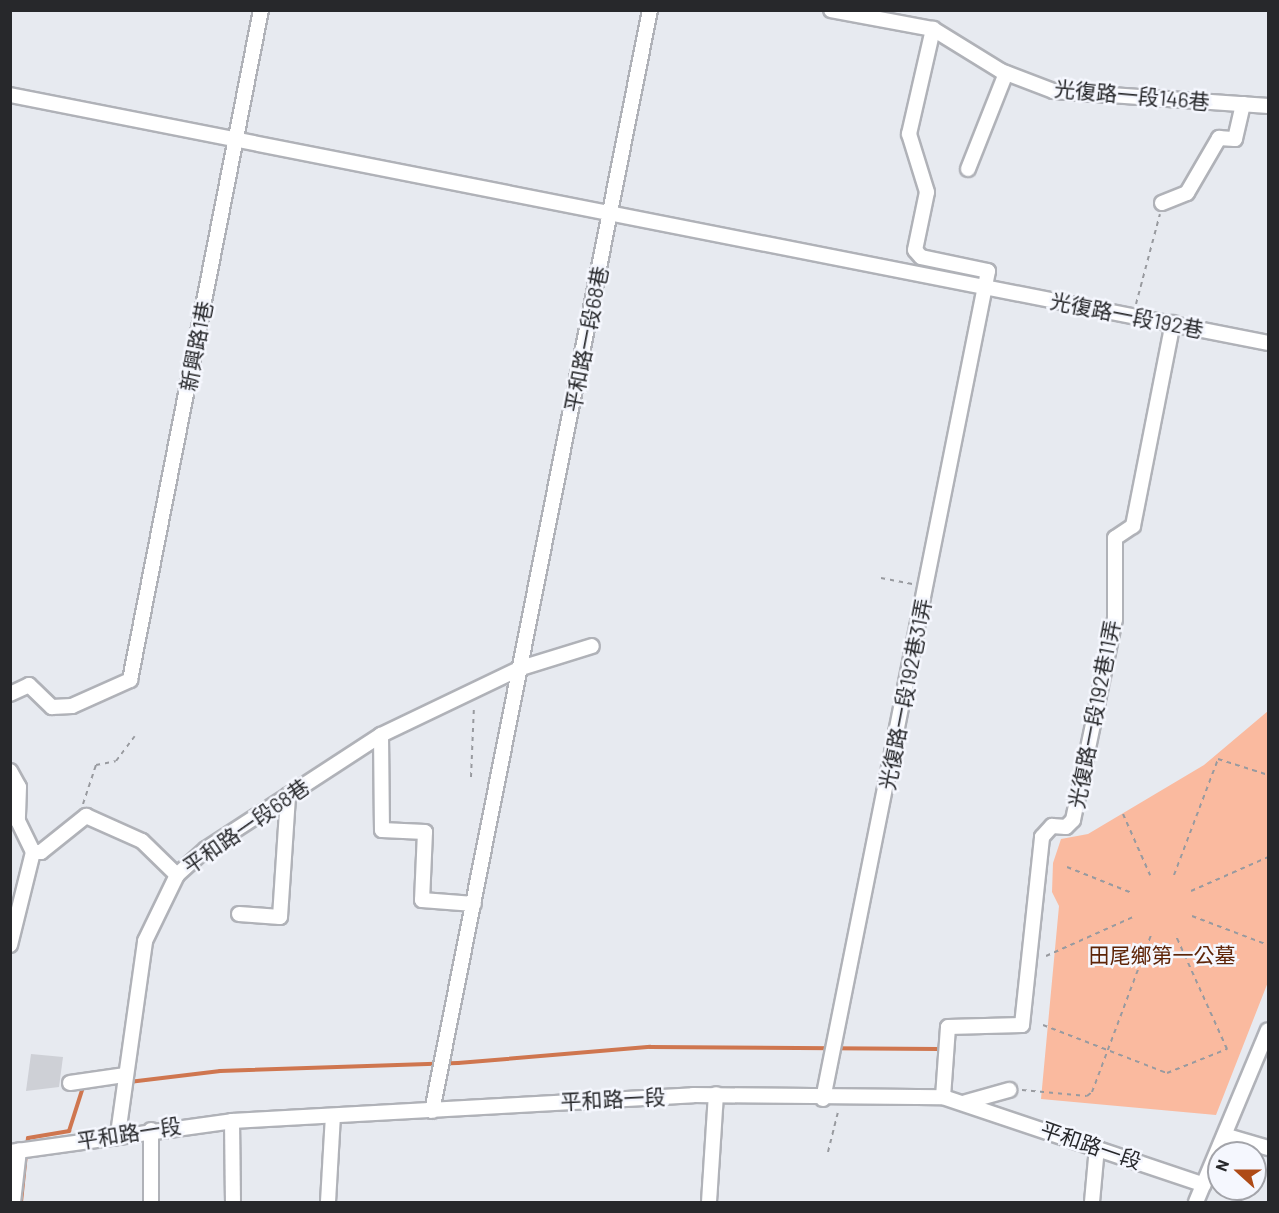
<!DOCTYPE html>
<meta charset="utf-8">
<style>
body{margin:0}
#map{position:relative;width:1279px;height:1213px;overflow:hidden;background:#e7eaf0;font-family:Barlow,"Noto Sans TC",sans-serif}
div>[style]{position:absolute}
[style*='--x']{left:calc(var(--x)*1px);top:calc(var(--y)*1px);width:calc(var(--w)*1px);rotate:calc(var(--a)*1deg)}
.green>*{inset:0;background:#faba9f}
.stream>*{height:4px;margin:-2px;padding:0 2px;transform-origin:2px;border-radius:2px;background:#cf764f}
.building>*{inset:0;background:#ced0d6}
.path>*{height:2px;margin-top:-1px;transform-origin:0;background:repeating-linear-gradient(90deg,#989a9f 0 4.5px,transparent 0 9px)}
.roads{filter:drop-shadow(2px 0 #b0b2b8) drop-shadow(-2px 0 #b0b2b8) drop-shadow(0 2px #b0b2b8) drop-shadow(0 -2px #b0b2b8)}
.minor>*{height:14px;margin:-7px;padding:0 7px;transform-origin:7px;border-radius:7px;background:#fff}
span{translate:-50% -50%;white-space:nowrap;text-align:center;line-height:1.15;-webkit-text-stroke:5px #f5f7fe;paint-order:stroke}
.street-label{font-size:21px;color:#27282b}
.park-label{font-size:21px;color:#5e2407}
.frame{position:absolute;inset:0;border:12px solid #27282b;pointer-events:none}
.north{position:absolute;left:1207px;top:1141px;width:60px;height:60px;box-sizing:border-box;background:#f5f7fe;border:2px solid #a3a4aa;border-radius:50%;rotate:291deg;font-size:16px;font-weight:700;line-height:24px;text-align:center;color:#27282b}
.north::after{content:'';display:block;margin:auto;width:21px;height:27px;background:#ae4a16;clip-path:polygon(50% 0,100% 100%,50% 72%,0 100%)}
</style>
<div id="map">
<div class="green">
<i style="clip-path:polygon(1268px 711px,1268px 982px,1216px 1115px,1041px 1099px,1059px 906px,1052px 892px,1053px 863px,1061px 839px,1088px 834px,1204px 765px)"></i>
</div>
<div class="stream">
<i style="--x:129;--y:1082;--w:92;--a:-6.9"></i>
<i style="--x:220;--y:1071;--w:238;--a:-1.9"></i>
<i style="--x:458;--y:1063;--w:193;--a:-4.8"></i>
<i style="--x:650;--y:1047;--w:289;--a:0.4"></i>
<i style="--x:27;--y:1146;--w:8;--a:-83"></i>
<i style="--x:28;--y:1138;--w:42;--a:-9.7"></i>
<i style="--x:69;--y:1131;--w:46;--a:-72.3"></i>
<i style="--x:21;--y:1202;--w:48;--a:-84.1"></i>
</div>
<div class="building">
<i style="clip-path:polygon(31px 1054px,63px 1057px,59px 1087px,26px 1091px)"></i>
</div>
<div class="path">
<i style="--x:1136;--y:304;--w:93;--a:-75.1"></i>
<i style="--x:881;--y:578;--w:32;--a:11"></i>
<i style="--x:471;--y:777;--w:72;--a:-87.6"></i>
<i style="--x:83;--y:804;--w:41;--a:-71.6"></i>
<i style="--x:96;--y:765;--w:20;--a:-11"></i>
<i style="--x:116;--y:761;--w:31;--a:-53"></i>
<i style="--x:1123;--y:814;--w:67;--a:66.1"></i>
<i style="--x:1067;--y:867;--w:70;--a:21.8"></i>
<i style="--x:1174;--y:875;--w:124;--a:-69.2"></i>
<i style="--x:1218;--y:759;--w:52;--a:17.7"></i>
<i style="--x:1191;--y:891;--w:84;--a:-23.8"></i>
<i style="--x:1192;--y:916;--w:81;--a:20.9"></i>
<i style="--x:1046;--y:956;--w:95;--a:-24.1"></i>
<i style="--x:1043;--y:1025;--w:133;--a:21.2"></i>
<i style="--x:1167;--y:1073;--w:65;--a:-21.8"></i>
<i style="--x:1227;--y:1049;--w:126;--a:-114.3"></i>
<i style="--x:1022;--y:1090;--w:65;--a:5.3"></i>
<i style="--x:1087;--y:1096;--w:6;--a:-39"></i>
<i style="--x:1092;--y:1092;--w:168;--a:-69.4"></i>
<i style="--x:828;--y:1152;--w:45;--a:-76"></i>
</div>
<div class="roads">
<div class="minor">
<i style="--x:831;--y:10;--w:104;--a:10.6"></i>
<i style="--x:933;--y:29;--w:80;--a:31.7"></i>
<i style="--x:1001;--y:71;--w:56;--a:21"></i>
<i style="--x:1053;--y:91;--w:216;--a:4"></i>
<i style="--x:10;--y:95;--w:1282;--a:11.15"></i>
<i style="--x:968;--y:169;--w:103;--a:-68.4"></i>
<i style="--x:1162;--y:203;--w:27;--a:-22"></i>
<i style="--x:1187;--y:193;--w:64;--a:-59.8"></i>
<i style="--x:1219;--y:138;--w:16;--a:4"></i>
<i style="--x:1235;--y:139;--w:36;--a:-77"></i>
<i style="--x:10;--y:694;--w:21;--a:-25"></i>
<i style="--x:29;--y:685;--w:32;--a:44"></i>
<i style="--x:52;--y:707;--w:20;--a:-3"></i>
<i style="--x:72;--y:706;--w:64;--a:-24.1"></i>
<i style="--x:130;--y:680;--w:683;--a:-78.94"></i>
<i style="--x:381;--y:735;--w:95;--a:89.4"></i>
<i style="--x:382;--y:830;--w:43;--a:2.7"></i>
<i style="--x:425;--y:832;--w:68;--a:92.5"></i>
<i style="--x:422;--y:900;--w:52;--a:4.4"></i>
<i style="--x:10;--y:771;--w:18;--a:61"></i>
<i style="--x:19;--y:787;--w:34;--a:92"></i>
<i style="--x:18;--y:821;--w:34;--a:64"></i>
<i style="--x:239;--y:914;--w:41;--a:4.2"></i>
<i style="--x:280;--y:917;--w:122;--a:-86.2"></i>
<i style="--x:10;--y:945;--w:96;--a:-76.1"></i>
<i style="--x:33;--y:852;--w:8;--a:0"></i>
<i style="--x:41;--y:852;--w:58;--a:-38.7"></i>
<i style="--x:86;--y:816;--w:61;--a:24.1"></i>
<i style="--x:142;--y:841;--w:49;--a:44.2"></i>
<i style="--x:70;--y:1083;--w:56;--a:-8.3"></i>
<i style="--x:943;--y:1097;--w:70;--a:-85.9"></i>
<i style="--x:948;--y:1027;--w:74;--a:-1.5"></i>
<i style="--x:1022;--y:1025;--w:189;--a:-83.9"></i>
<i style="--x:1042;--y:837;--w:15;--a:-48"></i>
<i style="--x:1052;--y:826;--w:14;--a:4"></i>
<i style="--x:1066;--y:827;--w:10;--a:-45"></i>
<i style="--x:1073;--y:820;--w:205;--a:-78.2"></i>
<i style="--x:1115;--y:619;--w:81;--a:-90"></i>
<i style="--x:1115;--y:538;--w:22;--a:-34"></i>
<i style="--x:1133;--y:526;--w:207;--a:-78.9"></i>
<i style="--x:823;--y:1099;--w:844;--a:-78.73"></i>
<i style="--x:988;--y:271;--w:68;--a:-168.2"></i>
<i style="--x:921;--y:257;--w:9;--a:-131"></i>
<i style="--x:915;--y:250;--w:59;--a:-78.3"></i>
<i style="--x:927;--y:192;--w:61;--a:-107.2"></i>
<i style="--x:909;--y:134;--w:108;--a:-77.1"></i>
<i style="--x:966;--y:1102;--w:45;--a:-15.6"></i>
<i style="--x:432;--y:1111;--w:1122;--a:-78.8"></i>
<i style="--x:232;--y:1121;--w:81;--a:89.3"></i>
<i style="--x:118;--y:1134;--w:195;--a:-82"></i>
<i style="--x:145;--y:941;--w:73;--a:-64.1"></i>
<i style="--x:177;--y:875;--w:39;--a:-42"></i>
<i style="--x:206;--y:849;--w:209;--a:-33.1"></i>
<i style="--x:381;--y:735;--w:155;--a:-25.6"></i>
<i style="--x:521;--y:668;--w:74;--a:-17.2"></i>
<i style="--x:1227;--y:1136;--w:43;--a:16.3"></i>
<i style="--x:10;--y:1152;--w:224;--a:-7.9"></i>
<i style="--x:232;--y:1121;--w:462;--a:-3.2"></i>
<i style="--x:693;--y:1095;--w:250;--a:0.5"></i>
<i style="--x:943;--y:1097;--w:275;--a:18.6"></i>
<i style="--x:13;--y:1202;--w:52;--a:-83.4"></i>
<i style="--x:151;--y:1202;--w:72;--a:-90"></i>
<i style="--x:328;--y:1202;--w:86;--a:-86.7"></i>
<i style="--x:709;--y:1202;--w:108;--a:-86.3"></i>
<i style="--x:1092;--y:1202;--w:55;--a:-84.8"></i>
<i style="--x:1196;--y:1202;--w:186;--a:-67.3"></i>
</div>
</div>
<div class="street-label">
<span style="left:1132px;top:95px;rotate:5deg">光復路一段146巷</span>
<span style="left:1127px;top:315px;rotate:11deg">光復路一段192巷</span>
<span style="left:586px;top:339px;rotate:-79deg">平和路一段68巷</span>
<span style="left:196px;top:346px;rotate:-79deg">新興路1巷</span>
<span style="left:905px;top:694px;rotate:-79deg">光復路一段192巷31弄</span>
<span style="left:1094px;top:714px;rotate:-79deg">光復路一段192巷11弄</span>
<span style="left:246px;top:826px;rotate:-35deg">平和路一段68巷</span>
<span style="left:613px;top:1099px;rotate:-3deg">平和路一段</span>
<span style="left:129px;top:1133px;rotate:-9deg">平和路一段</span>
<span style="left:1091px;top:1145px;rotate:19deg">平和路一段</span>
</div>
<div class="park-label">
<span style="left:1162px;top:955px">田尾鄉第一公墓</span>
</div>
<div class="frame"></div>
<div class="north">N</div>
</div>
